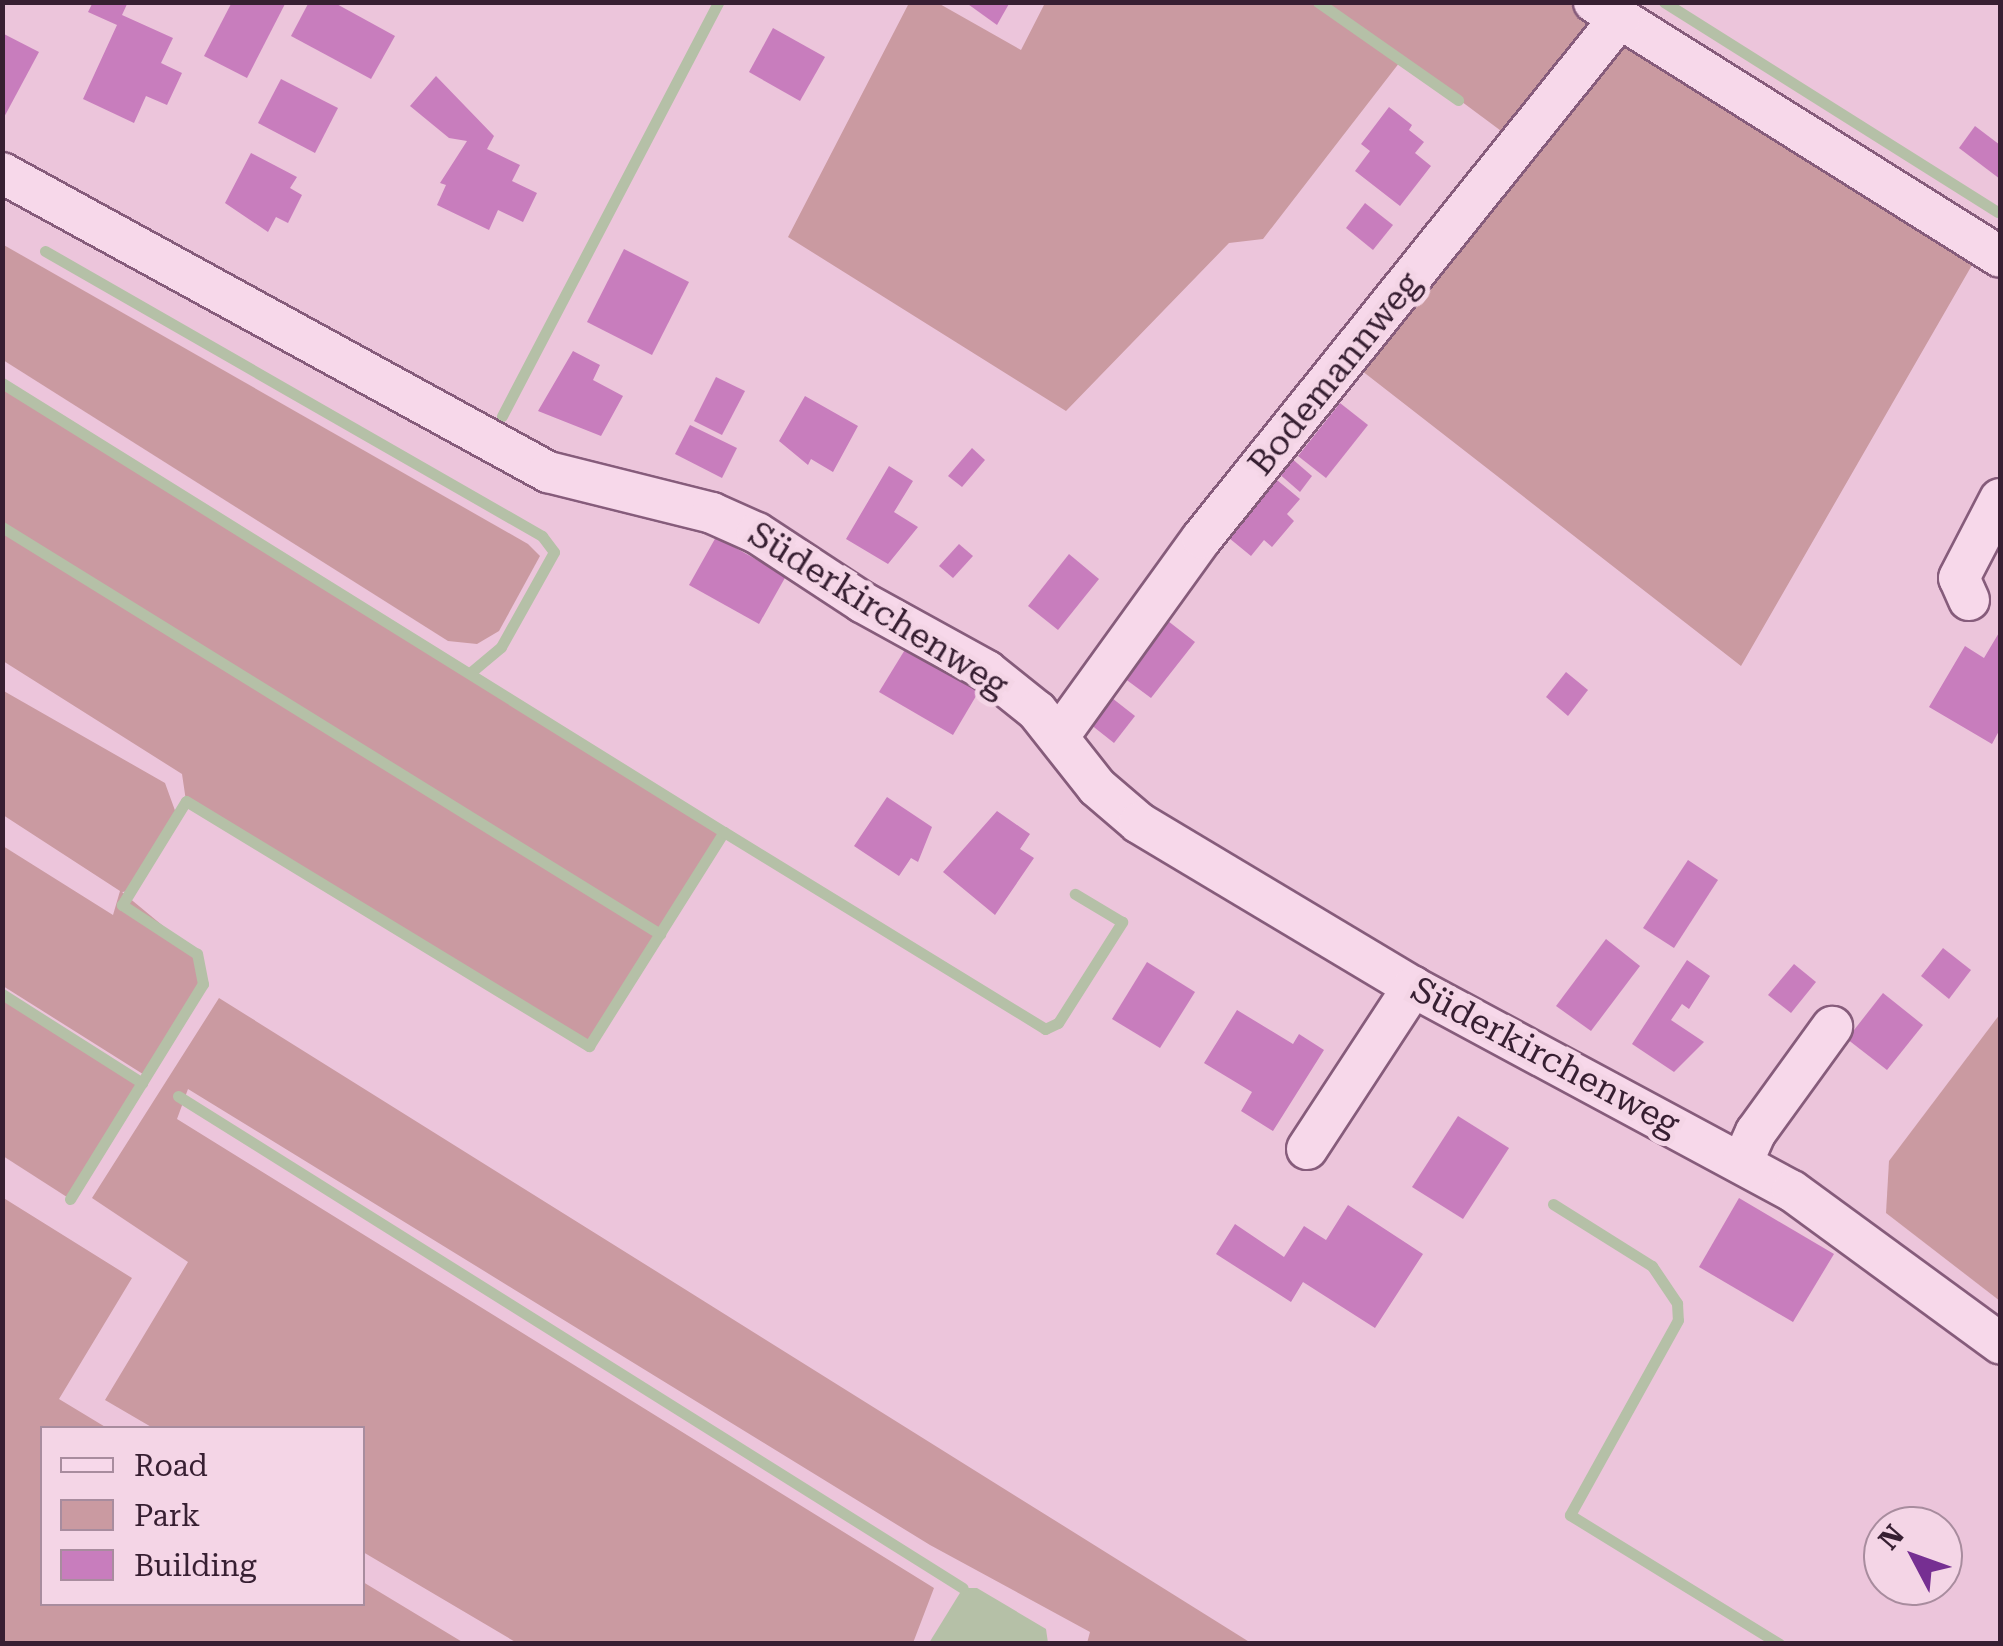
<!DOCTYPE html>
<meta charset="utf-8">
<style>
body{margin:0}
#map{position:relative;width:2003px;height:1646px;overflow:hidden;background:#ecc5db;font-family:"Roboto Serif",serif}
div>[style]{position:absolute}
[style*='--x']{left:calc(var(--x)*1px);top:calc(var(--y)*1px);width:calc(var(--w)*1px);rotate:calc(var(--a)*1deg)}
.green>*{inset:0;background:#ca9aa1}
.water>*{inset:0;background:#b5c0a7}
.stream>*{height:11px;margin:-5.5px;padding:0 5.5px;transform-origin:5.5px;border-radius:5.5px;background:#b5c0a7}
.building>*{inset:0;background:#c87dbd}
.roads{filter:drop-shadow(2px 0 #865c7b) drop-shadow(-2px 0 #865c7b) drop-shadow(0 2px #865c7b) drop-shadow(0 -2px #865c7b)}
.minor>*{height:40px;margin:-20px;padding:0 20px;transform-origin:20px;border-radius:20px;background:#f7d8ea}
span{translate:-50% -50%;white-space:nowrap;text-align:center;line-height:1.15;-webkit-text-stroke:10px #f4d5e6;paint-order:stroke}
.street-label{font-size:35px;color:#371f32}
.frame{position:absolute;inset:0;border:5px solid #371f32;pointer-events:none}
.legend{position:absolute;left:40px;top:1426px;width:325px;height:180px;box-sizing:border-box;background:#f4d5e6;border:2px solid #a88c9e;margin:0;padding:12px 18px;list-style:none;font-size:30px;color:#371f32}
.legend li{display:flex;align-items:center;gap:20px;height:50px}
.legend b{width:50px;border:2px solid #a88c9e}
.north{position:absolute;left:1863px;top:1506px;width:100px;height:100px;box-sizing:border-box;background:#f4d5e6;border:2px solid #a88c9e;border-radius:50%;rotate:311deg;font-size:28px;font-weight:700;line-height:40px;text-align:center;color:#371f32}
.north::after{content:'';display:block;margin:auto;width:35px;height:45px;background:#762f92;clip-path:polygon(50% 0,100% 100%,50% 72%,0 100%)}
</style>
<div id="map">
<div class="green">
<i style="clip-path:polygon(1631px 2px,1983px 246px,1741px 666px,1348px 360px,1520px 145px,1403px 58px,1263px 239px,1229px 243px,1066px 411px,788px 237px,909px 3px,938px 3px,1021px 50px,1045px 3px)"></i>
<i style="clip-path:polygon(2px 244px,528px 544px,540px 556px,499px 631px,477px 644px,448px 641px,3px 360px)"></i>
<i style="clip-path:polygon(2px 384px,724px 832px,589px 1046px,186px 801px,182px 774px,3px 661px)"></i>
<i style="clip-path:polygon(2px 690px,165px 783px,177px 816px,131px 891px,122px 892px,197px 954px,203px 984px,146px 1076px,3px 986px,3px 846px,113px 915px,120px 891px,3px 815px)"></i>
<i style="clip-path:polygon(3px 994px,142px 1083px,70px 1199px,3px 1156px)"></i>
<i style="clip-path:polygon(219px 998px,1251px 1643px,1087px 1643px,1090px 1632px,930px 1545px,188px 1089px,177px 1119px,934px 1588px,913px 1643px,517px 1643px,363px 1552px,362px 1428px,153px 1428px,105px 1400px,188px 1262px,92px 1198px)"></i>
<i style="clip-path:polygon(2000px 1014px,2000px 1301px,1886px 1213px,1889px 1161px)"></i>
<i style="clip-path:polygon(2px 1197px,132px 1278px,59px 1399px,107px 1428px,42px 1428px,42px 1604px,362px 1604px,363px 1582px,464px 1643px,3px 1643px)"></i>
</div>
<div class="water">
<i style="clip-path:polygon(963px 1588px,977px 1588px,1046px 1629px,1048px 1643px,929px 1643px)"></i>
</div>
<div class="stream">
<i style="--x:1318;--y:2;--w:171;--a:35"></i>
<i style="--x:1664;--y:2;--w:394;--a:32.2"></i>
<i style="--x:45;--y:251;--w:573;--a:29.83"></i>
<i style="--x:542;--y:536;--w:20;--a:53"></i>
<i style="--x:554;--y:552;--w:109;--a:119.2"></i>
<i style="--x:501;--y:647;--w:39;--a:140"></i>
<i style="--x:2;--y:383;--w:850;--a:31.88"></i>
<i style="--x:502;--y:416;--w:467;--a:-62.4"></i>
<i style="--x:2;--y:527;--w:774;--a:31.74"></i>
<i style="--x:2;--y:994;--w:166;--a:32.4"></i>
<i style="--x:178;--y:1096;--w:926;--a:32.08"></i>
<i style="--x:70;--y:1199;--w:253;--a:-58.3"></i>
<i style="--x:203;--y:984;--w:31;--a:-101"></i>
<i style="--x:197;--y:954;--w:90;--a:-146.8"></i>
<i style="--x:122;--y:905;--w:122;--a:-58.4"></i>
<i style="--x:186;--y:801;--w:472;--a:31.3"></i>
<i style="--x:589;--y:1046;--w:253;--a:-57.8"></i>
<i style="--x:724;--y:832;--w:377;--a:31.5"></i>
<i style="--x:1045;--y:1029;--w:14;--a:-25"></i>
<i style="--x:1058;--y:1023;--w:120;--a:-57.6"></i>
<i style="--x:1122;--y:922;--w:55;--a:-149.2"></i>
<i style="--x:1553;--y:1204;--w:117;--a:32.1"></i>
<i style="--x:1652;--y:1266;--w:45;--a:56"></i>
<i style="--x:1677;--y:1303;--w:17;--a:87"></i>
<i style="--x:1678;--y:1320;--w:223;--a:119"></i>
<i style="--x:1570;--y:1515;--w:246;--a:31.6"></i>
</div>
<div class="building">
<i style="clip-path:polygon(93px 2px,128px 2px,122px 15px,173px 38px,161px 63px,182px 73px,167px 105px,146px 96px,134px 123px,83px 99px,117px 25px,88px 12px)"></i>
<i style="clip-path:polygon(232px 2px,286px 2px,247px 78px,204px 56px)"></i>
<i style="clip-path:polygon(309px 2px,333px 2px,395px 36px,371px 79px,291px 36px)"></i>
<i style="clip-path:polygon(965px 2px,1010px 2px,997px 25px)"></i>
<i style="clip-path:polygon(773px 28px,825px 57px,800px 101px,749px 72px)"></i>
<i style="clip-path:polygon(2px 33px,39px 52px,2px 121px)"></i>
<i style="clip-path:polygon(436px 76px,494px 136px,487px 149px,520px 165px,512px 181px,537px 193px,523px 222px,498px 210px,489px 230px,437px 205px,446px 185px,440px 183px,467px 141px,449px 138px,410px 106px)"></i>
<i style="clip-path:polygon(281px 79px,338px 108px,315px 153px,258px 123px)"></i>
<i style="clip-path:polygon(1389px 107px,1412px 125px,1409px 130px,1424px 142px,1415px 153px,1431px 166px,1400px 206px,1355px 171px,1370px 151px,1361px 144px)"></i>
<i style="clip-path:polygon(1975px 126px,2000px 145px,2000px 179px,1959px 148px)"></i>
<i style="clip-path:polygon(251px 153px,297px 177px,290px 188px,302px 195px,288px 223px,276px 217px,268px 232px,225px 203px)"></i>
<i style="clip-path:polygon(1365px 203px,1393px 225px,1373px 250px,1346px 228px)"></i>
<i style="clip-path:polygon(624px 249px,689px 282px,652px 355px,587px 322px)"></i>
<i style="clip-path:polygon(573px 351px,600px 365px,593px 380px,623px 396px,601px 436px,538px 411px)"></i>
<i style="clip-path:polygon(716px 377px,745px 391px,722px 435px,694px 421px)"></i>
<i style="clip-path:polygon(805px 396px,858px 426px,833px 472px,811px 459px,808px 465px,779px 441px)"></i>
<i style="clip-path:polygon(1340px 403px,1368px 425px,1326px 478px,1298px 456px)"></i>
<i style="clip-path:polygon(690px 425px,737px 448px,722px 478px,675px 454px)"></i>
<i style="clip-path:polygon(972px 448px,985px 460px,962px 487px,948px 476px)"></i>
<i style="clip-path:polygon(1290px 457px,1312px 476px,1300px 492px,1277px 472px)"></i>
<i style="clip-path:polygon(889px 466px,913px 481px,894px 512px,918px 527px,888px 564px,846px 539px)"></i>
<i style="clip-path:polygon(1277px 480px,1300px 499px,1287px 514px,1294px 521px,1272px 547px,1264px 540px,1251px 556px,1229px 538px)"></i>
<i style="clip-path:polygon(716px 537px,786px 576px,759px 624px,689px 585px)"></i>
<i style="clip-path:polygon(959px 544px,973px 556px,953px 578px,939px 566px)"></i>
<i style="clip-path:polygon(1069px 554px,1099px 579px,1058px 630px,1028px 606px)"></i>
<i style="clip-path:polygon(1168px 621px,1195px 642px,1151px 698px,1124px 678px)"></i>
<i style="clip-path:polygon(2000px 631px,2000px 729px,1992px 744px,1929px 707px,1965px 646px,1984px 658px)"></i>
<i style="clip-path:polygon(906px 648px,979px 691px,953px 735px,879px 692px)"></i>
<i style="clip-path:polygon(1566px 672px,1588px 690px,1568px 716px,1546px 697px)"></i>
<i style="clip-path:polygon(1112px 698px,1135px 716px,1114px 743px,1090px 724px)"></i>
<i style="clip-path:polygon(887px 797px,932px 827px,918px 862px,911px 858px,899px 876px,854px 846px)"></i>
<i style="clip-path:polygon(997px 811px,1030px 834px,1020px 849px,1034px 858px,995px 915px,943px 872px)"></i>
<i style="clip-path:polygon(1688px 860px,1718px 880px,1674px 948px,1643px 928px)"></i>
<i style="clip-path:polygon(1606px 939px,1640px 966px,1591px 1031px,1556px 1006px)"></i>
<i style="clip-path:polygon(1943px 948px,1971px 970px,1949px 999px,1921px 976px)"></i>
<i style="clip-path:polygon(1687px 960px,1710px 976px,1689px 1009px,1682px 1004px,1671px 1020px,1704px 1042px,1674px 1072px,1632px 1044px)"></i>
<i style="clip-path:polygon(1147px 962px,1195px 992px,1160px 1048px,1112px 1019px)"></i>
<i style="clip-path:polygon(1794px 964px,1816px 982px,1791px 1013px,1768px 995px)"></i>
<i style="clip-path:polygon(1883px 993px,1923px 1025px,1887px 1070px,1847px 1039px)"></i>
<i style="clip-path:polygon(1237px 1010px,1293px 1044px,1299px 1034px,1324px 1050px,1273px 1131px,1241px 1111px,1252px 1092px,1204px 1063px)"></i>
<i style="clip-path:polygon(1458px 1116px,1509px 1148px,1463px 1219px,1412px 1187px)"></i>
<i style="clip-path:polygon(1739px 1198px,1834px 1254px,1793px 1322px,1699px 1267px)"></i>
<i style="clip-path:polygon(1348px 1205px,1423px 1254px,1375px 1328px,1303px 1282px,1291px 1302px,1216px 1254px,1235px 1224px,1284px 1257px,1304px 1226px,1326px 1240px)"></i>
</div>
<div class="roads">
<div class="minor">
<i style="--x:1594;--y:2;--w:479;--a:32.1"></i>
<i style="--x:2;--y:173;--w:623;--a:28.71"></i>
<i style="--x:548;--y:472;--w:169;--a:14"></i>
<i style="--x:712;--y:513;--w:49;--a:24"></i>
<i style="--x:757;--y:533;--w:126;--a:33.3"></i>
<i style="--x:862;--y:602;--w:143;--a:28.9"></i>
<i style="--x:987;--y:671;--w:64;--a:38.7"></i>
<i style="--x:1037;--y:711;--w:97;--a:51.7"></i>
<i style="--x:1097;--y:787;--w:55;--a:40.6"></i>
<i style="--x:1139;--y:823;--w:319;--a:30.9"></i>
<i style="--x:1413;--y:987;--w:430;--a:28.3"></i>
<i style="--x:1792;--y:1191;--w:258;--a:36.2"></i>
<i style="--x:1969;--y:600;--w:24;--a:-114"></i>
<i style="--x:1959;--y:578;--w:89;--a:-62.6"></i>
<i style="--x:1059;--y:736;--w:244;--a:-54.2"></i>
<i style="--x:1202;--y:538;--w:667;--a:-51.21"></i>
<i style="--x:1307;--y:1149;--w:194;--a:-56.8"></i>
<i style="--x:1742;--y:1163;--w:34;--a:-66"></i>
<i style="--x:1756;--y:1132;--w:130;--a:-54.1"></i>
</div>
</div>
<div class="street-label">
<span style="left:1335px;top:374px;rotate:-51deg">Bodemannweg</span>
<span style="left:878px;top:610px;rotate:32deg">Süderkirchenweg</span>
<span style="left:1545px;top:1057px;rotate:28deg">Süderkirchenweg</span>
</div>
<div class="frame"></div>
<ul class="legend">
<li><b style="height:12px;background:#f7d8ea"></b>Road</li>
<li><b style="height:28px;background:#ca9aa1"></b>Park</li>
<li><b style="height:28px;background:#c87dbd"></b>Building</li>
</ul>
<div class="north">N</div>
</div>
